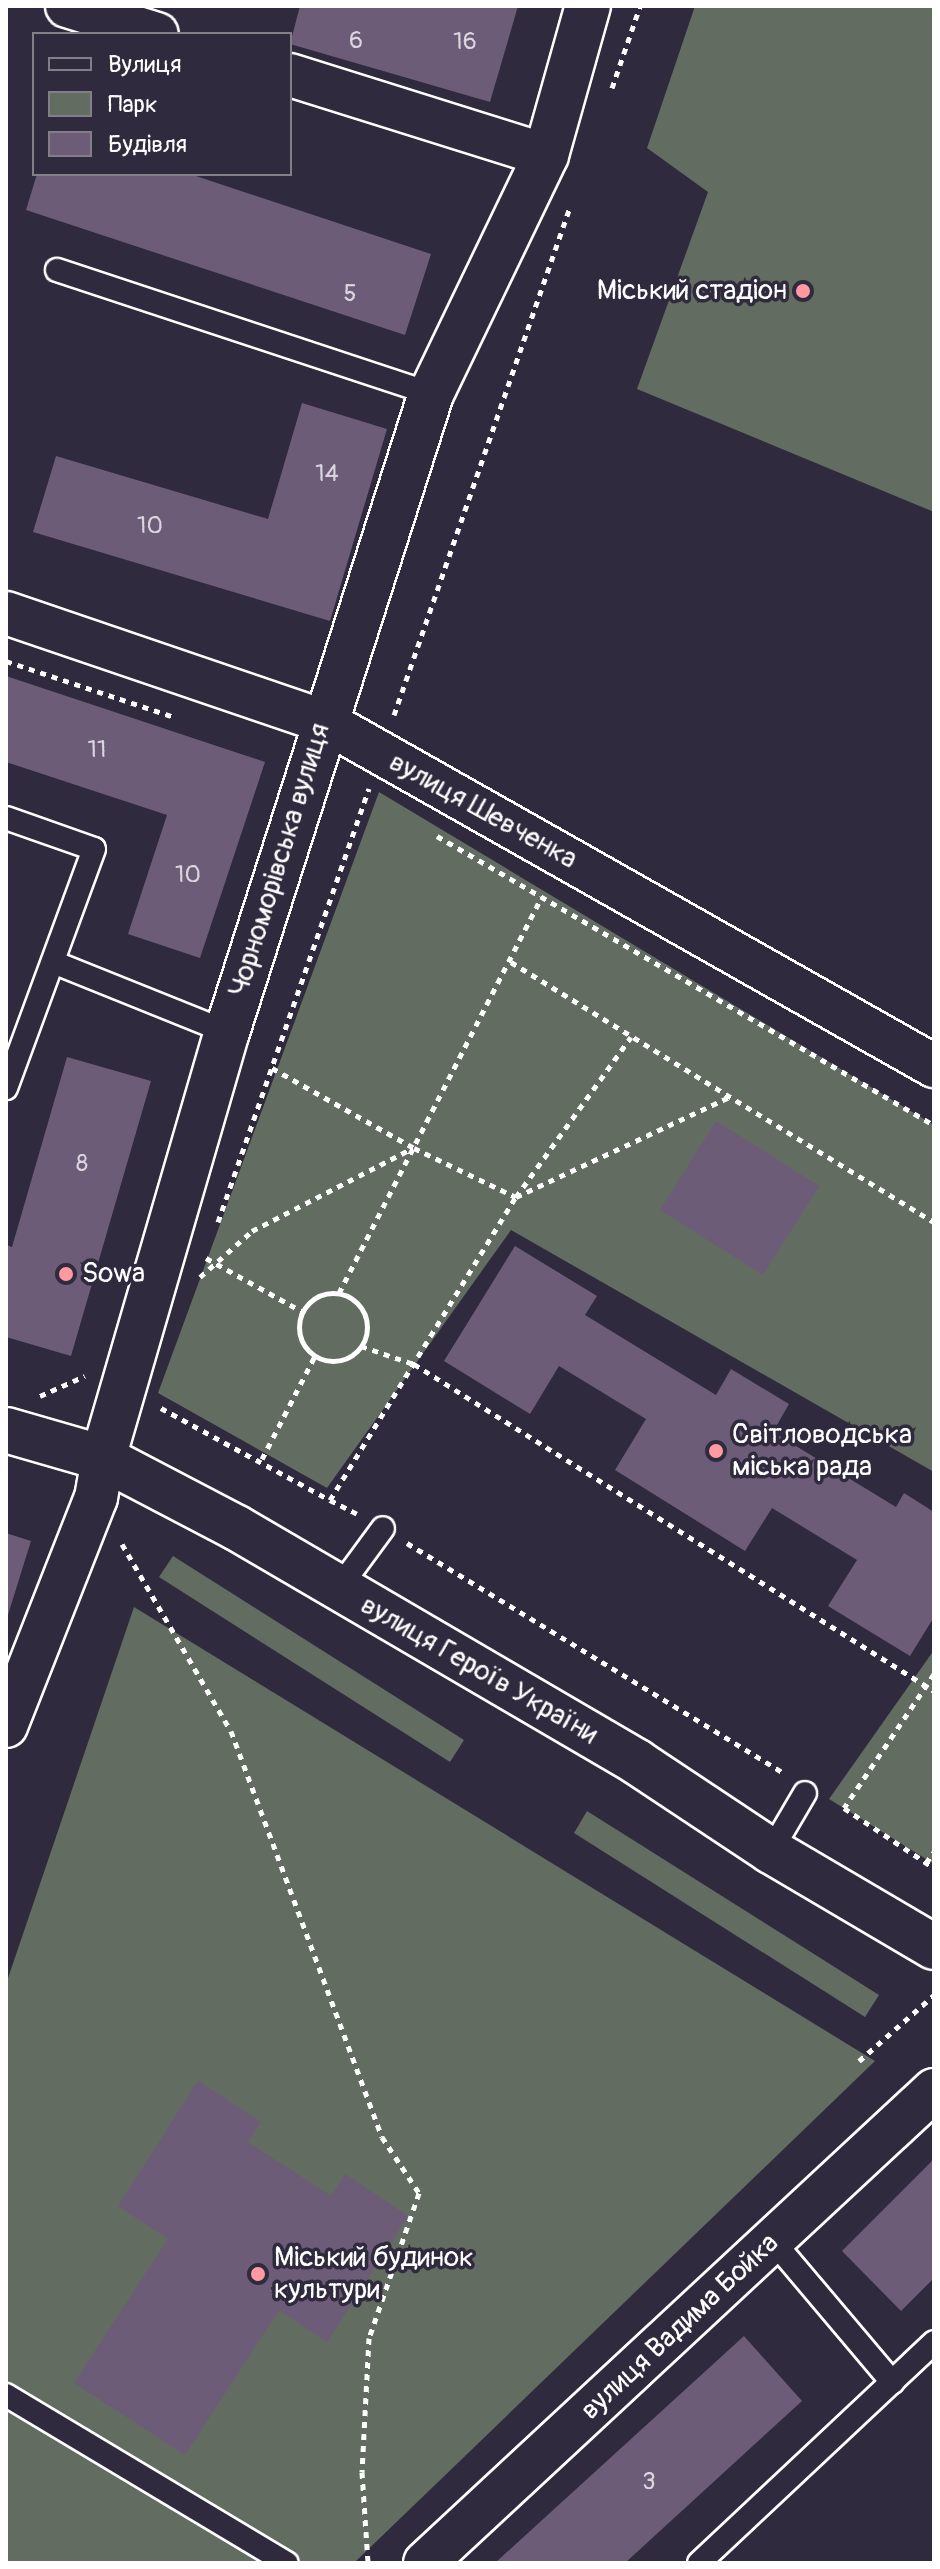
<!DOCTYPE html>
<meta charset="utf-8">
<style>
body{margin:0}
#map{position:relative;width:940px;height:2569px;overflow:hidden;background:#2f2a3d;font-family:Pangolin,sans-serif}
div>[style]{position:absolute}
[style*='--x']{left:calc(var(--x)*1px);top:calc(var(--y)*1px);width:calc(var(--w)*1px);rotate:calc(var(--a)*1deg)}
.green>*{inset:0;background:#626c60}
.building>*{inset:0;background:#6c5c78}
.path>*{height:5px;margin-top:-2.5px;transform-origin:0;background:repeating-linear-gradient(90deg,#fff 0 6px,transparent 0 12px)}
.path>.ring{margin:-2.5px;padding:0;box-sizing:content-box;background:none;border:5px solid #fff;border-radius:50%}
.roads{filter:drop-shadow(2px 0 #fff) drop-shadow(-2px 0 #fff) drop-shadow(0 2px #fff) drop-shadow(0 -2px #fff)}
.lane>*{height:22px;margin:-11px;padding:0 11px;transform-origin:11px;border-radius:11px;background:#2f2a3d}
.street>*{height:42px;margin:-21px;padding:0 21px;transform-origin:21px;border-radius:21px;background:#2f2a3d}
.secondary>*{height:44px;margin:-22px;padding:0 22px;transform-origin:22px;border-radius:22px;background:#2f2a3d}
.dots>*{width:22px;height:22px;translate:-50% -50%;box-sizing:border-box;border:4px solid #2f2a3d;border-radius:50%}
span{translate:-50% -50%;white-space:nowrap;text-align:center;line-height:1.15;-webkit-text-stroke:7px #2f2a3d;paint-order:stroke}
.number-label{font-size:24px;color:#dad6dd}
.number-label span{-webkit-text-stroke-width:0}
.poi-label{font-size:28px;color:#fff}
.right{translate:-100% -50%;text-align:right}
.left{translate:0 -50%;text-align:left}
.street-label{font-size:28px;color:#fff}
.frame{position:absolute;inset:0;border:8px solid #fff;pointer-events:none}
.legend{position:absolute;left:32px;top:32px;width:260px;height:144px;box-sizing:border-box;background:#2f2a3d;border:2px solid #827f8b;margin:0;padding:10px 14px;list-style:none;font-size:24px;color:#fff}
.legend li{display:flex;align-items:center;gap:16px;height:40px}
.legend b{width:40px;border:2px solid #827f8b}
</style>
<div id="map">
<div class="green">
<i style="clip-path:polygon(695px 6px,934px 6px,934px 512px,637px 389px,708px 192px,647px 148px)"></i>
<i style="clip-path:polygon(379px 792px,934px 1125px,934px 1472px,511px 1230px,327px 1488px,158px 1393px)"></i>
<i style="clip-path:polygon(173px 1556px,464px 1740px,450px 1762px,159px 1577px)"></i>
<i style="clip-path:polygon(134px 1607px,875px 2061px,354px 2563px,6px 2563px,6px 1984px)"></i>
<i style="clip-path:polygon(934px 1650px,934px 1864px,829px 1799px)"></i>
<i style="clip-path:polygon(587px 1811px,879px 1995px,865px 2017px,574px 1833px)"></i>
</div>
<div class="building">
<i style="clip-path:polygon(300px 6px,518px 6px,490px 102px,290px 44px)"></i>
<i style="clip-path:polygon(37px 174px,190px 174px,431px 254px,405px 335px,26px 210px)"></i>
<i style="clip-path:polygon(302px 403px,387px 429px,330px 621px,33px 532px,56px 456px,268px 519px)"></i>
<i style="clip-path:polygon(6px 676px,265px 762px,200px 958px,128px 934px,167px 815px,6px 762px)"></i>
<i style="clip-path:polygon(67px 1057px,151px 1081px,71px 1356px,6px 1337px,6px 1245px,12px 1247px)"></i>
<i style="clip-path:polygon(716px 1121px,819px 1186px,763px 1275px,660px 1210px)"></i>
<i style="clip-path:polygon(515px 1246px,597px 1296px,585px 1315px,716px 1395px,731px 1369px,789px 1404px,773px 1432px,896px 1507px,904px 1493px,934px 1512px,934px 1617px,910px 1656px,828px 1606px,857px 1560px,772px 1508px,745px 1551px,615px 1470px,646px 1419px,559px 1366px,530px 1414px,444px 1361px)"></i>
<i style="clip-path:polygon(6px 1533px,31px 1541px,7px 1618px,6px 1618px)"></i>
<i style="clip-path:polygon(198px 2081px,261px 2122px,248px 2142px,331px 2196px,345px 2174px,408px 2216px,327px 2342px,279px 2310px,185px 2455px,74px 2383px,168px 2239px,118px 2206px)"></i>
<i style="clip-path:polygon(934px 2159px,934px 2278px,901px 2311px,842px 2251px)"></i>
<i style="clip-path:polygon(744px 2336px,802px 2401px,625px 2563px,495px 2563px)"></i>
</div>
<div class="path">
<i style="--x:612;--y:88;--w:87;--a:-71.1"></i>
<i style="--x:6;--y:661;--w:177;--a:18.4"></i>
<i style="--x:394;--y:715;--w:538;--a:-70.89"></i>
<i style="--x:437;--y:836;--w:575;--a:30.18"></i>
<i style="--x:511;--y:962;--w:497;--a:31.6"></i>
<i style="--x:272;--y:1068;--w:163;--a:29.4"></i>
<i style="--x:414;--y:1148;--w:113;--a:25.7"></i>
<i style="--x:516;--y:1197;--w:197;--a:-54.3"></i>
<i style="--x:218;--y:1222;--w:459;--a:-70.8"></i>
<i style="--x:206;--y:1258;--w:111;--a:29.1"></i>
<i style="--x:200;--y:1277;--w:69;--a:-41.5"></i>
<i style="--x:252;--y:1231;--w:181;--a:-27.3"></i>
<i style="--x:339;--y:1293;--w:445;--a:-62.9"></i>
<i class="ring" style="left:299px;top:1293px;width:63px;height:63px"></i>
<i style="--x:361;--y:1346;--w:56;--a:18.8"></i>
<i style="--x:414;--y:1364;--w:614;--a:32.16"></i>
<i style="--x:40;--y:1396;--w:49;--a:-24"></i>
<i style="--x:161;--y:1408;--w:192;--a:28.6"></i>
<i style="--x:330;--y:1500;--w:356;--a:-58.5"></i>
<i style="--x:516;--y:1197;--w:235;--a:-25.1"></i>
<i style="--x:262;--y:1459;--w:116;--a:-62.8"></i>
<i style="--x:330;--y:1500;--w:30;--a:27"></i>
<i style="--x:407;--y:1543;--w:442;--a:31.4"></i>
<i style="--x:122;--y:1544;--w:216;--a:59.8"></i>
<i style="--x:231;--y:1731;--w:433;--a:69.6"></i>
<i style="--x:382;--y:2137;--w:67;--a:56.5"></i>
<i style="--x:419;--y:2193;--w:153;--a:109"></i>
<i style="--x:369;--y:2338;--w:134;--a:93"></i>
<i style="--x:362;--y:2472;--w:91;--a:86.2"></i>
<i style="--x:934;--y:1674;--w:161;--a:123.9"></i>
<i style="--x:844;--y:1808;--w:108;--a:33.7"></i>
<i style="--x:926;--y:1863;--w:14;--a:-54"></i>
<i style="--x:859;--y:2061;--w:100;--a:-41.3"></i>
</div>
<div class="roads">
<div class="lane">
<i style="--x:57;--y:270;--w:394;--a:18.3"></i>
<i style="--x:6;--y:818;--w:93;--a:19.4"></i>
<i style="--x:94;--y:849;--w:255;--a:110.2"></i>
<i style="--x:53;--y:962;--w:188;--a:21.9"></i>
<i style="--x:339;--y:1588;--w:74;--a:-53.7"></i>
<i style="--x:771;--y:1851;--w:67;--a:-59.6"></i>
<i style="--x:773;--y:2241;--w:185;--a:49.8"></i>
<i style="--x:6;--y:2395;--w:327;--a:30.9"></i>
<i style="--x:699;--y:2563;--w:323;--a:-43.2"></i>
</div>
<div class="street">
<i style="--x:67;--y:6;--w:94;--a:17.3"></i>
<i style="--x:290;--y:75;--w:268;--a:17.4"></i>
<i style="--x:6;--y:613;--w:336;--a:18.8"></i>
<i style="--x:324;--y:721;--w:701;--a:29.49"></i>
<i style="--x:6;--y:1726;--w:245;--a:-68.5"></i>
<i style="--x:96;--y:1498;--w:41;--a:-80.1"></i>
<i style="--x:425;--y:2563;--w:695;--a:-42.9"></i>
</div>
<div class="secondary">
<i style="--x:6;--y:1430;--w:101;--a:16.1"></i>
<i style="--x:103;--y:1458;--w:151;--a:27.6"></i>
<i style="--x:237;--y:1528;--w:463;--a:30.3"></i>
<i style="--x:637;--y:1762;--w:161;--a:33.6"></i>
<i style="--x:771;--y:1851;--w:189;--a:30.5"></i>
<i style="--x:103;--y:1458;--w:444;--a:-73.8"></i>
<i style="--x:227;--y:1032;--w:670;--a:-72.27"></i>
<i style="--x:431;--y:394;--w:265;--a:-64.3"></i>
<i style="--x:546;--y:155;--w:155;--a:-74.3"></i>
</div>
</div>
<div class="dots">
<i style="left:803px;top:291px;background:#ff9aa2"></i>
<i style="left:66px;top:1274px;background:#ff9aa2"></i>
<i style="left:716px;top:1451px;background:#ff9aa2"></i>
<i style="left:258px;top:2274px;background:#ff9aa2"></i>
</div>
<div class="number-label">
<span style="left:356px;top:41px">6</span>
<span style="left:465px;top:42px">16</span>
<span style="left:350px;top:294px">5</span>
<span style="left:327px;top:474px">14</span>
<span style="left:150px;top:526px">10</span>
<span style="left:97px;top:750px">11</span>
<span style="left:188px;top:875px">10</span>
<span style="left:82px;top:1164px">8</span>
<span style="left:649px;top:2482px">3</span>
</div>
<div class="poi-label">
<span class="right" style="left:787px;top:291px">Міський стадіон</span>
<span class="left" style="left:82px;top:1274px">Sowa</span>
<span class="left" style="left:732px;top:1451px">Світловодська<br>міська рада</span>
<span class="left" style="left:274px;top:2274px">Міський будинок<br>культури</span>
</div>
<div class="street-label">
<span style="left:483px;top:811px;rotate:29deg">вулиця Шевченка</span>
<span style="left:280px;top:860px;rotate:-73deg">Чорноморівська вулиця</span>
<span style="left:479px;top:1670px;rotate:30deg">вулиця Героїв України</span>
<span style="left:680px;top:2327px;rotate:-43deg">вулиця Вадима Бойка</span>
</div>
<div class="frame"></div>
<ul class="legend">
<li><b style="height:10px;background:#2f2a3d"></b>Вулиця</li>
<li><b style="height:22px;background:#626c60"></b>Парк</li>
<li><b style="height:22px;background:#6c5c78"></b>Будівля</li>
</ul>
</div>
